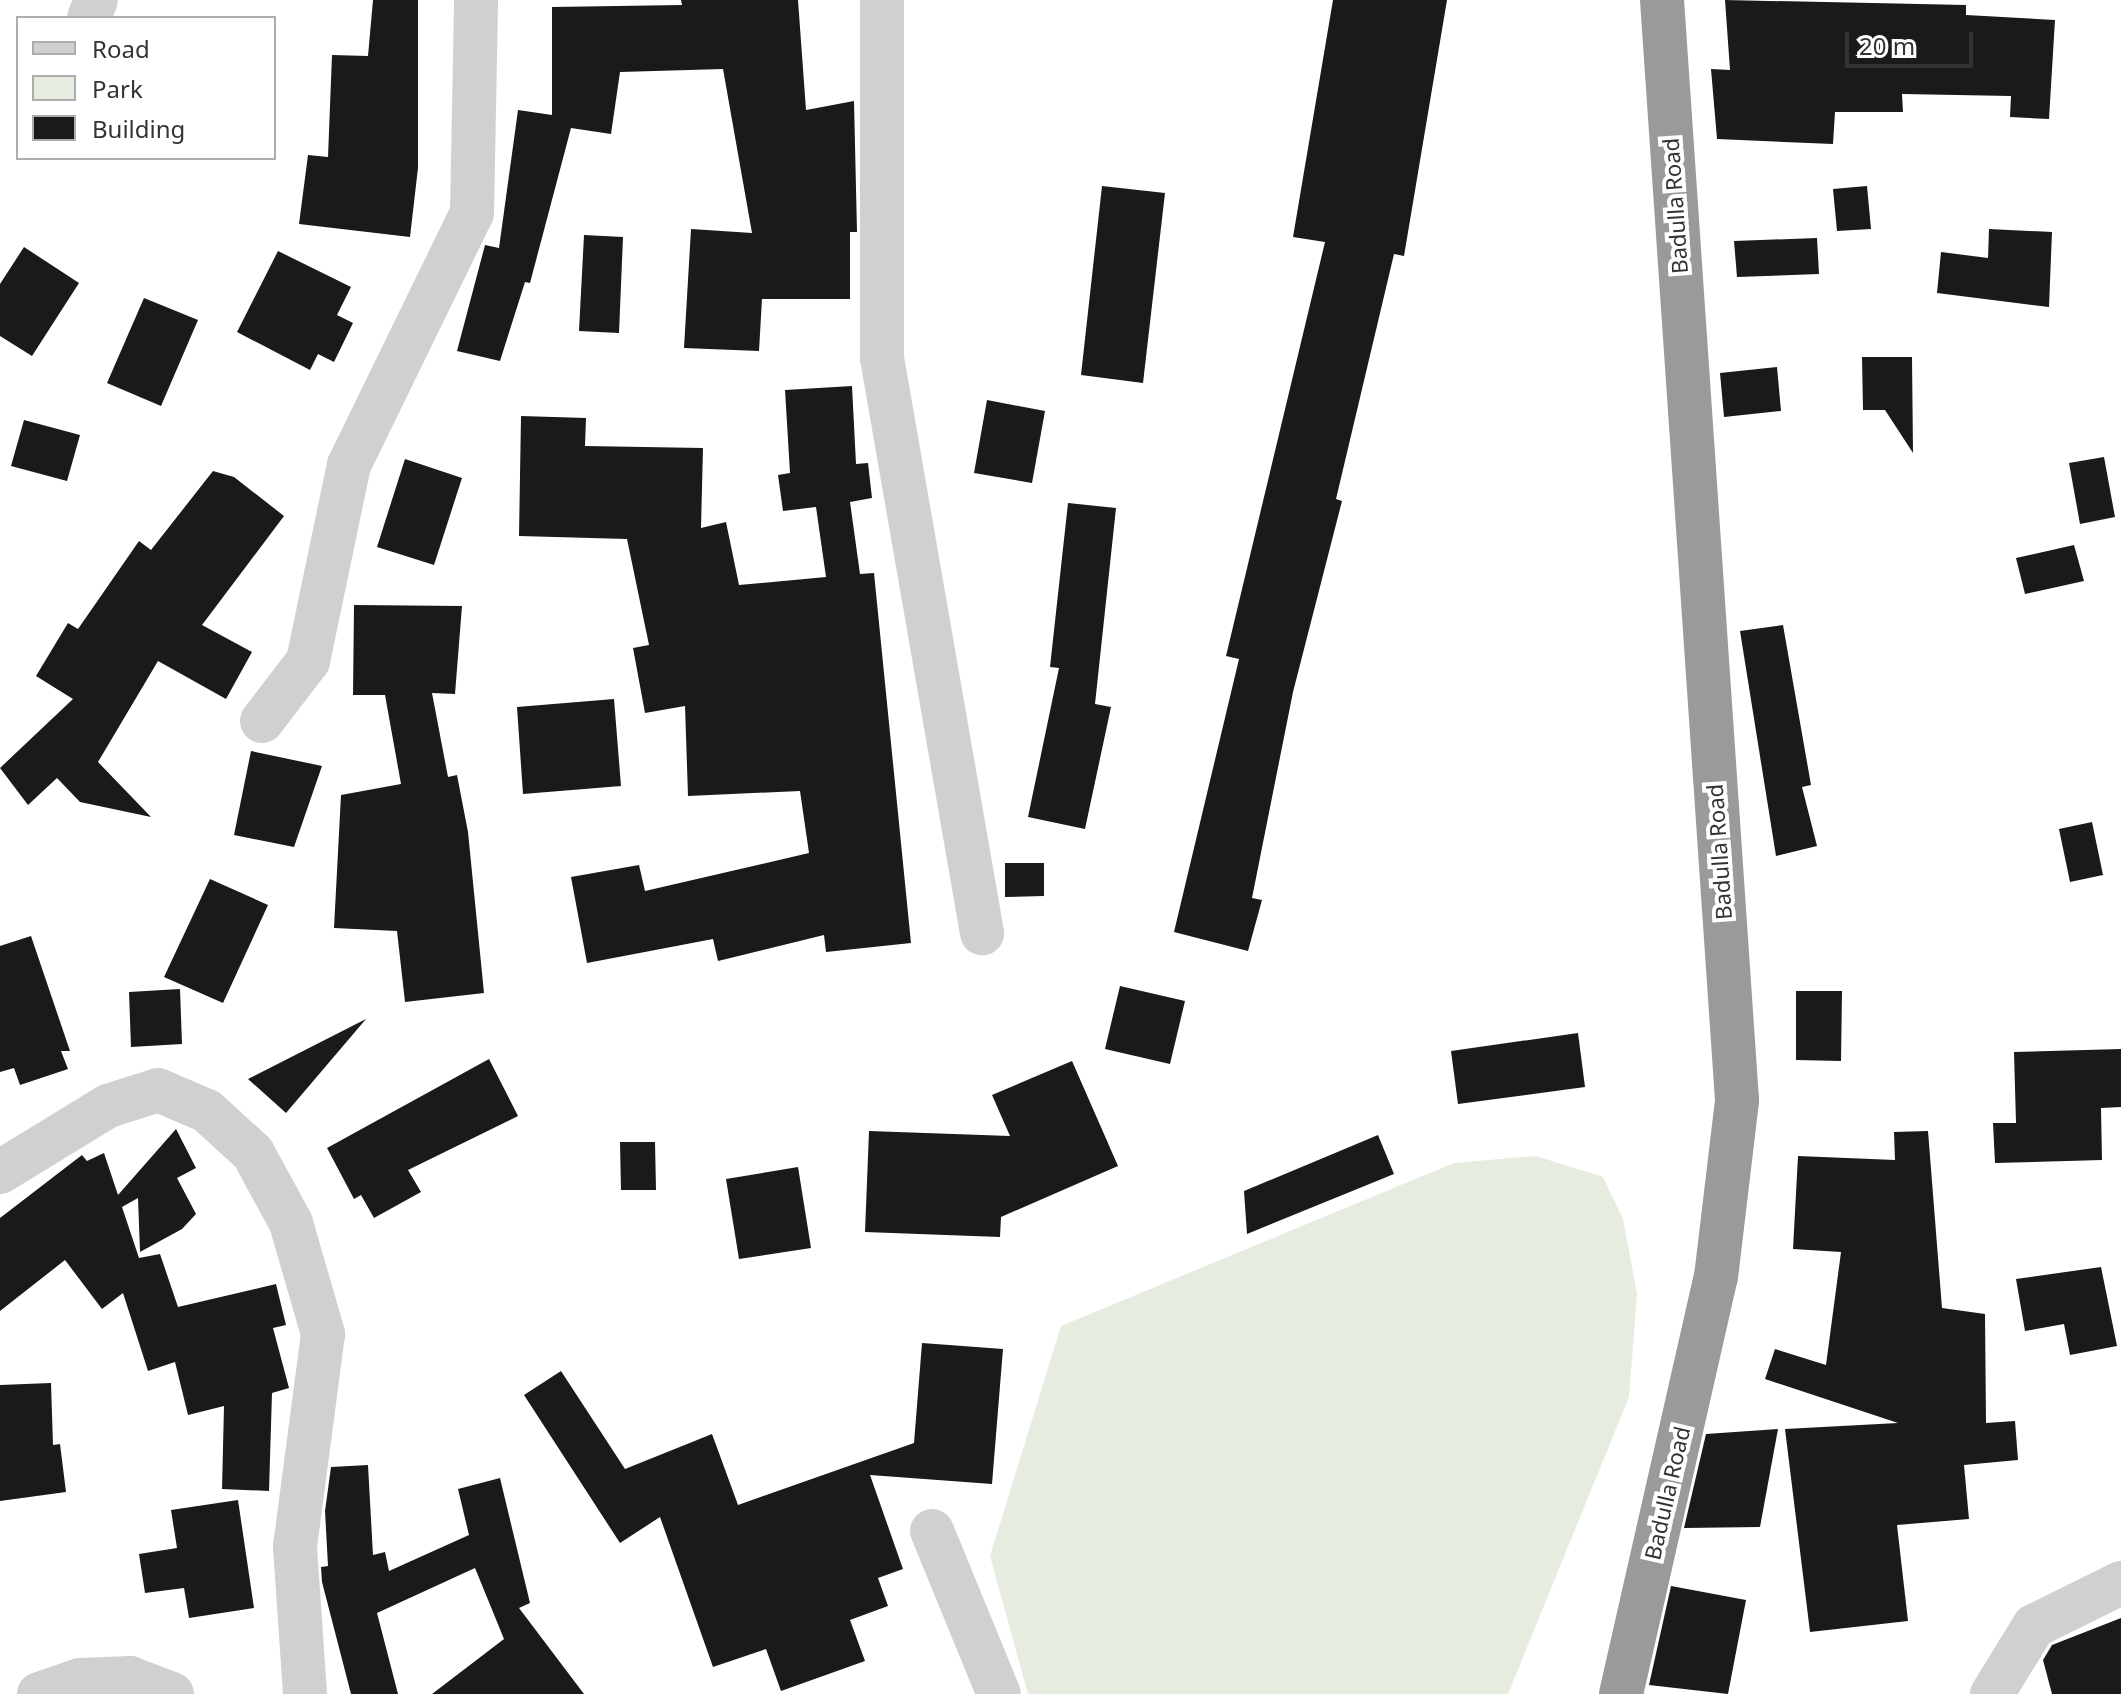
<!DOCTYPE html>
<style>
body{margin:0}
#map{position:relative;width:2121px;height:1694px;overflow:hidden;background:#fff;font-family:"Noto Sans",sans-serif}
div>[style]{position:absolute}
[style*='--x']{left:calc(var(--x)*1px);top:calc(var(--y)*1px);width:calc(var(--w)*1px);rotate:calc(var(--a)*1deg)}
.green>*{inset:0;background:#e6ecdf}
.building>*{inset:0;background:#1a1a1a}
.minor>*{height:44px;margin:-22px;padding:0 22px;transform-origin:22px;border-radius:22px;background:#d0d0d0}
.highway>*{height:44px;margin:-22px;padding:0 22px;transform-origin:22px;border-radius:22px;background:#9a9a9a}
span{translate:-50% -50%;white-space:nowrap;text-align:center;line-height:1.15;-webkit-text-stroke:8px #fff;paint-order:stroke}
.street-label{font-size:22px;color:#333}
.legend{position:absolute;left:16px;top:16px;width:260px;height:144px;box-sizing:border-box;background:#fff;border:2px solid #adadad;margin:0;padding:10px 14px;list-style:none;font-size:24px;color:#333}
.legend li{display:flex;align-items:center;gap:16px;height:40px}
.legend b{width:40px;border:2px solid #adadad}
.scale{position:absolute;left:1845px;top:32px;width:128px;height:36px;box-sizing:border-box;border:4px solid #333;border-top:0;padding-left:10px;font-size:24px;line-height:28px;white-space:nowrap;color:#333;-webkit-text-stroke:6px #fff;paint-order:stroke}
</style>
<div id="map">
<div class="green">
<i style="clip-path:polygon(1536px 1156px,1603px 1177px,1623px 1219px,1637px 1294px,1629px 1397px,1508px 1694px,1028px 1694px,990px 1556px,1061px 1326px,1454px 1163px)"></i>
</div>
<div class="building">
<i style="clip-path:polygon(373px 0,418px 0,418px 168px,410px 237px,299px 224px,308px 155px,328px 157px,332px 55px,368px 56px)"></i>
<i style="clip-path:polygon(681px 0,798px 0,806px 110px,854px 101px,857px 232px,850px 232px,850px 299px,762px 299px,759px 351px,684px 348px,691px 229px,752px 233px,723px 69px,620px 72px,611px 134px,571px 128px,530px 283px,525px 282px,500px 361px,457px 351px,485px 245px,499px 248px,518px 110px,552px 115px,552px 7px,682px 5px)"></i>
<i style="clip-path:polygon(1333px 0,1447px 0,1404px 256px,1394px 254px,1336px 499px,1342px 501px,1293px 692px,1252px 898px,1262px 900px,1248px 951px,1174px 932px,1239px 659px,1226px 656px,1325px 242px,1293px 237px)"></i>
<i style="clip-path:polygon(1725px 0,1966px 5px,1966px 15px,2055px 20px,2049px 119px,2010px 117px,2011px 96px,1902px 94px,1903px 112px,1835px 112px,1833px 144px,1717px 139px,1711px 69px,1730px 70px)"></i>
<i style="clip-path:polygon(1102px 186px,1165px 193px,1143px 383px,1081px 375px)"></i>
<i style="clip-path:polygon(1867px 186px,1871px 229px,1837px 231px,1833px 189px)"></i>
<i style="clip-path:polygon(1989px 229px,2052px 232px,2049px 307px,1937px 293px,1941px 252px,1988px 258px)"></i>
<i style="clip-path:polygon(584px 235px,623px 237px,619px 333px,579px 331px)"></i>
<i style="clip-path:polygon(1817px 238px,1819px 274px,1737px 277px,1734px 241px)"></i>
<i style="clip-path:polygon(24px 247px,79px 283px,32px 356px,0 336px,0 284px)"></i>
<i style="clip-path:polygon(278px 251px,351px 287px,337px 315px,353px 323px,334px 362px,318px 354px,310px 370px,237px 332px)"></i>
<i style="clip-path:polygon(144px 298px,198px 320px,161px 406px,107px 383px)"></i>
<i style="clip-path:polygon(1862px 357px,1912px 357px,1913px 453px,1885px 410px,1863px 410px)"></i>
<i style="clip-path:polygon(1777px 367px,1781px 411px,1724px 417px,1720px 373px)"></i>
<i style="clip-path:polygon(852px 386px,856px 464px,868px 463px,872px 498px,850px 502px,860px 574px,874px 573px,911px 943px,826px 952px,824px 935px,718px 961px,713px 939px,587px 963px,571px 877px,639px 865px,645px 891px,809px 853px,800px 791px,688px 796px,685px 706px,645px 713px,633px 648px,649px 645px,627px 539px,519px 536px,521px 416px,586px 418px,585px 446px,703px 448px,701px 528px,726px 522px,739px 585px,826px 577px,816px 507px,783px 511px,778px 475px,790px 473px,785px 390px)"></i>
<i style="clip-path:polygon(987px 400px,1045px 411px,1032px 483px,974px 473px)"></i>
<i style="clip-path:polygon(24px 420px,80px 435px,67px 481px,11px 466px)"></i>
<i style="clip-path:polygon(2104px 457px,2115px 517px,2080px 524px,2069px 463px)"></i>
<i style="clip-path:polygon(405px 459px,462px 478px,434px 565px,377px 547px)"></i>
<i style="clip-path:polygon(213px 471px,234px 477px,284px 516px,202px 625px,252px 652px,226px 699px,158px 661px,98px 762px,151px 817px,80px 802px,57px 778px,28px 805px,0 768px,73px 699px,36px 676px,68px 623px,78px 629px,139px 541px,151px 550px)"></i>
<i style="clip-path:polygon(1068px 503px,1116px 508px,1095px 704px,1111px 707px,1085px 829px,1028px 817px,1059px 668px,1050px 667px)"></i>
<i style="clip-path:polygon(2074px 545px,2084px 581px,2025px 594px,2016px 558px)"></i>
<i style="clip-path:polygon(354px 605px,462px 606px,455px 694px,432px 693px,448px 777px,457px 775px,468px 832px,484px 993px,405px 1002px,397px 931px,334px 928px,341px 795px,401px 784px,385px 695px,353px 695px)"></i>
<i style="clip-path:polygon(1783px 625px,1811px 785px,1802px 787px,1817px 846px,1776px 856px,1740px 631px)"></i>
<i style="clip-path:polygon(614px 699px,621px 786px,523px 794px,517px 707px)"></i>
<i style="clip-path:polygon(251px 751px,322px 766px,294px 847px,234px 835px)"></i>
<i style="clip-path:polygon(2092px 822px,2103px 875px,2070px 882px,2059px 829px)"></i>
<i style="clip-path:polygon(1005px 863px,1044px 863px,1044px 896px,1005px 897px)"></i>
<i style="clip-path:polygon(210px 879px,268px 905px,223px 1003px,164px 977px)"></i>
<i style="clip-path:polygon(31px 936px,70px 1051px,61px 1051px,68px 1069px,20px 1085px,14px 1068px,0 1072px,0 946px)"></i>
<i style="clip-path:polygon(1120px 986px,1185px 1001px,1170px 1064px,1105px 1049px)"></i>
<i style="clip-path:polygon(180px 989px,182px 1044px,131px 1047px,129px 992px)"></i>
<i style="clip-path:polygon(1796px 991px,1842px 991px,1841px 1061px,1796px 1060px)"></i>
<i style="clip-path:polygon(366px 1019px,286px 1113px,248px 1079px)"></i>
<i style="clip-path:polygon(1578px 1033px,1585px 1087px,1458px 1104px,1451px 1051px)"></i>
<i style="clip-path:polygon(2121px 1049px,2121px 1107px,2101px 1108px,2102px 1160px,1995px 1163px,1993px 1123px,2016px 1123px,2014px 1052px)"></i>
<i style="clip-path:polygon(489px 1059px,518px 1116px,408px 1170px,421px 1192px,374px 1218px,361px 1195px,354px 1199px,327px 1148px)"></i>
<i style="clip-path:polygon(1072px 1061px,1118px 1166px,1001px 1217px,1000px 1237px,865px 1232px,869px 1131px,1010px 1136px,992px 1095px)"></i>
<i style="clip-path:polygon(176px 1129px,196px 1168px,177px 1178px,196px 1214px,182px 1229px,140px 1252px,138px 1198px,122px 1207px,139px 1258px,160px 1254px,178px 1307px,276px 1284px,286px 1325px,273px 1328px,289px 1388px,272px 1393px,269px 1491px,222px 1489px,224px 1406px,188px 1415px,175px 1362px,148px 1371px,123px 1293px,102px 1309px,65px 1260px,0 1311px,0 1218px,82px 1155px,87px 1161px,104px 1153px,118px 1195px)"></i>
<i style="clip-path:polygon(1928px 1131px,1942px 1308px,1985px 1314px,1986px 1423px,2015px 1421px,2018px 1460px,1964px 1465px,1969px 1519px,1897px 1525px,1908px 1621px,1810px 1632px,1785px 1429px,1898px 1423px,1765px 1379px,1775px 1349px,1826px 1365px,1841px 1252px,1793px 1249px,1798px 1156px,1895px 1160px,1894px 1132px)"></i>
<i style="clip-path:polygon(1378px 1135px,1394px 1174px,1247px 1234px,1244px 1191px)"></i>
<i style="clip-path:polygon(620px 1142px,655px 1142px,656px 1190px,621px 1190px)"></i>
<i style="clip-path:polygon(798px 1167px,811px 1248px,739px 1259px,726px 1179px)"></i>
<i style="clip-path:polygon(2101px 1267px,2117px 1346px,2070px 1355px,2064px 1324px,2025px 1331px,2016px 1279px)"></i>
<i style="clip-path:polygon(922px 1343px,1003px 1349px,992px 1484px,870px 1475px,903px 1569px,878px 1578px,888px 1606px,850px 1620px,865px 1661px,781px 1691px,766px 1649px,713px 1667px,660px 1517px,620px 1543px,524px 1395px,561px 1371px,625px 1469px,712px 1434px,738px 1505px,914px 1443px)"></i>
<i style="clip-path:polygon(51px 1383px,53px 1445px,60px 1444px,66px 1492px,0 1501px,0 1385px)"></i>
<i style="clip-path:polygon(1778px 1429px,1760px 1527px,1684px 1528px,1706px 1434px)"></i>
<i style="clip-path:polygon(368px 1465px,373px 1555px,385px 1552px,389px 1571px,469px 1535px,458px 1489px,500px 1478px,530px 1603px,519px 1608px,584px 1694px,432px 1694px,504px 1639px,475px 1568px,377px 1613px,398px 1694px,351px 1694px,322px 1582px,321px 1567px,328px 1566px,325px 1511px,331px 1467px)"></i>
<i style="clip-path:polygon(238px 1500px,254px 1608px,189px 1618px,184px 1588px,145px 1593px,139px 1554px,177px 1548px,171px 1510px)"></i>
<i style="clip-path:polygon(1671px 1586px,1746px 1600px,1728px 1694px,1649px 1685px)"></i>
<i style="clip-path:polygon(2121px 1618px,2121px 1694px,2052px 1694px,2043px 1660px,2052px 1645px)"></i>
</div>
<div class="minor">
<i style="--x:882;--y:0;--w:358;--a:90"></i>
<i style="--x:882;--y:358;--w:584;--a:80.13"></i>
<i style="--x:89;--y:18;--w:19;--a:-69"></i>
<i style="--x:262;--y:721;--w:76;--a:-52.5"></i>
<i style="--x:308;--y:661;--w:200;--a:-78.2"></i>
<i style="--x:349;--y:465;--w:280;--a:-64"></i>
<i style="--x:472;--y:213;--w:213;--a:-88.9"></i>
<i style="--x:0;--y:1172;--w:127;--a:-31.4"></i>
<i style="--x:108;--y:1106;--w:52;--a:-17.7"></i>
<i style="--x:158;--y:1090;--w:53;--a:23.2"></i>
<i style="--x:207;--y:1111;--w:62;--a:42.4"></i>
<i style="--x:253;--y:1153;--w:80;--a:61.5"></i>
<i style="--x:291;--y:1223;--w:116;--a:73.9"></i>
<i style="--x:323;--y:1334;--w:215;--a:97.5"></i>
<i style="--x:295;--y:1547;--w:147;--a:86.1"></i>
<i style="--x:932;--y:1531;--w:176;--a:67.7"></i>
<i style="--x:39;--y:1694;--w:43;--a:-18.9"></i>
<i style="--x:80;--y:1680;--w:50;--a:-2.3"></i>
<i style="--x:130;--y:1678;--w:45;--a:20.9"></i>
<i style="--x:1992;--y:1694;--w:80;--a:-58.3"></i>
<i style="--x:2034;--y:1626;--w:97;--a:-26.3"></i>
</div>
<div class="highway">
<i style="--x:1621;--y:1694;--w:428;--a:-77.2"></i>
<i style="--x:1716;--y:1277;--w:178;--a:-83.2"></i>
<i style="--x:1737;--y:1100;--w:1103;--a:-93.9"></i>
</div>
<div class="street-label">
<span style="left:1675px;top:206px;rotate:-94deg">Badulla Road</span>
<span style="left:1719px;top:852px;rotate:-94deg">Badulla Road</span>
<span style="left:1667px;top:1493px;rotate:-77deg">Badulla Road</span>
</div>
<ul class="legend">
<li><b style="height:10px;background:#d0d0d0"></b>Road</li>
<li><b style="height:22px;background:#e6ecdf"></b>Park</li>
<li><b style="height:22px;background:#1a1a1a"></b>Building</li>
</ul>
<div class="scale">20 m</div>
</div>
